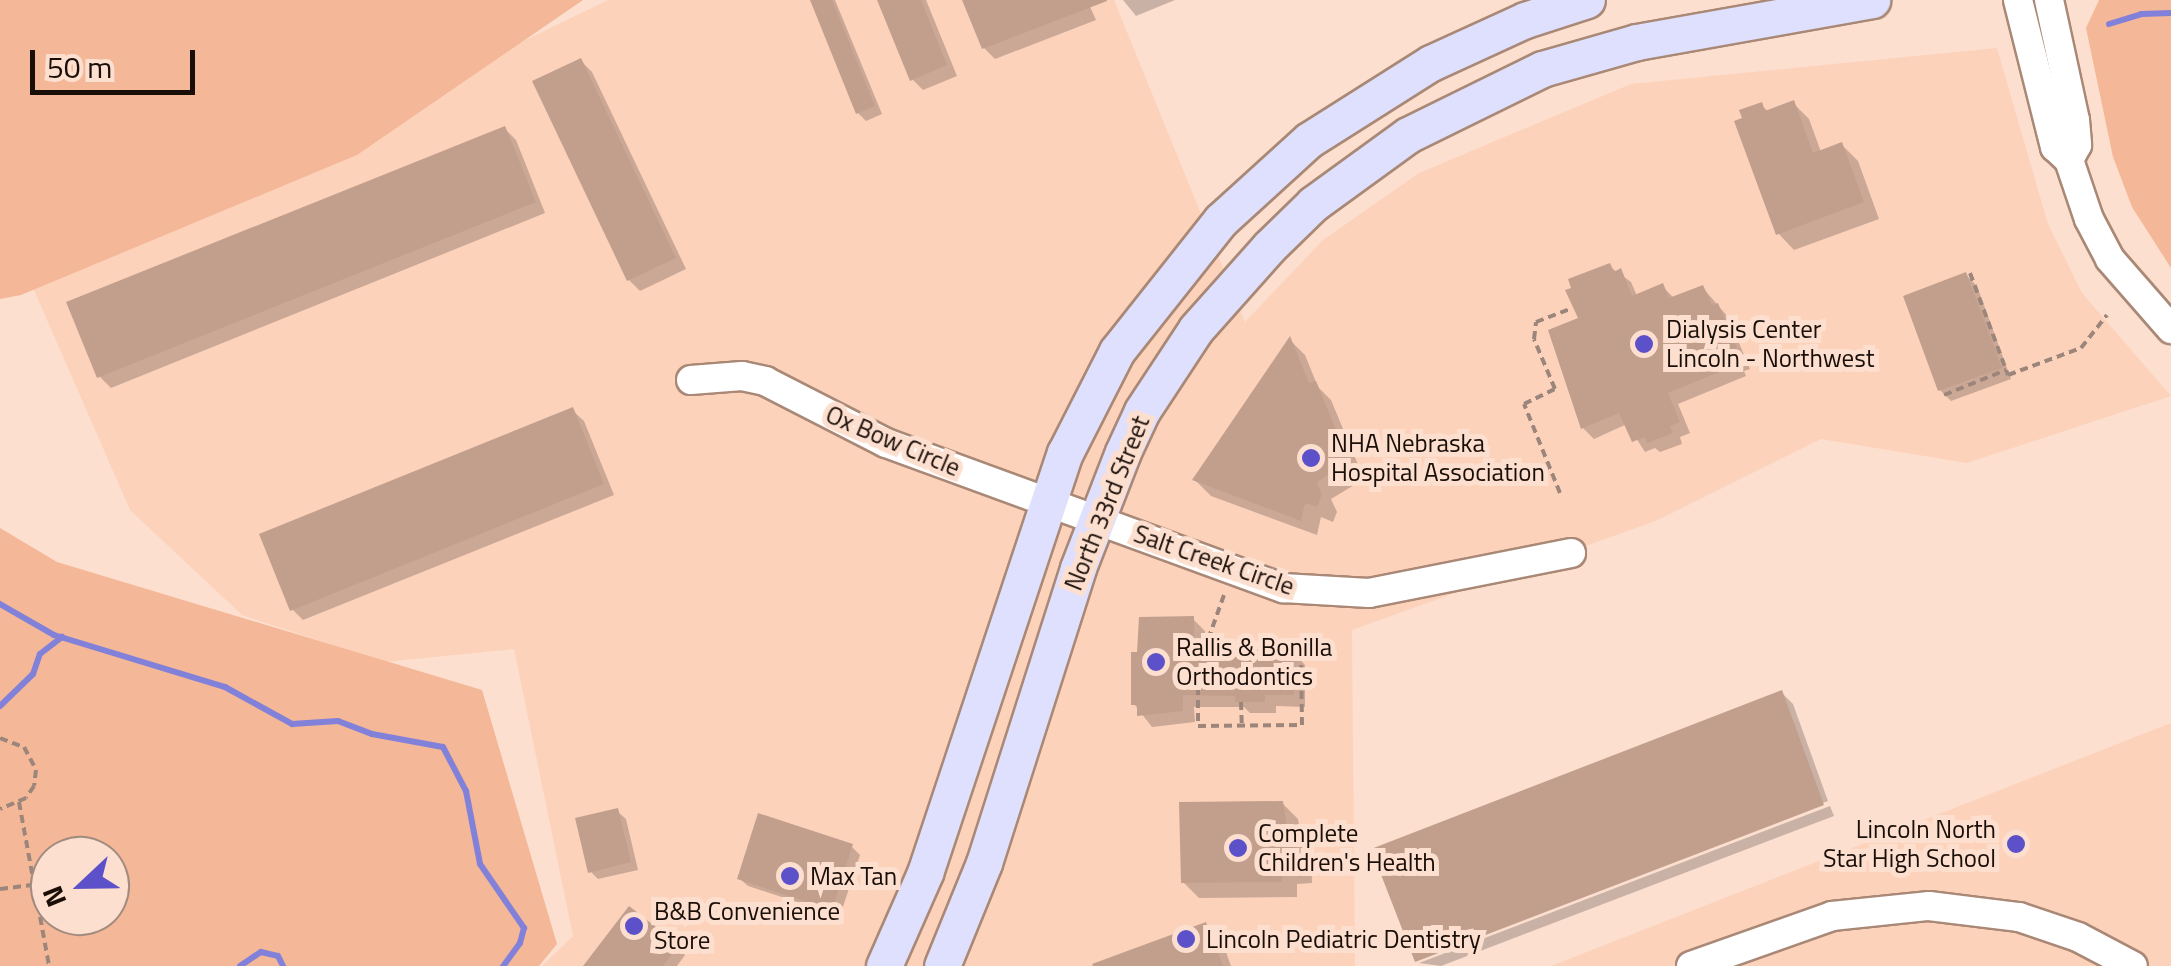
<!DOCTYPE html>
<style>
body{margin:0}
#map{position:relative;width:2171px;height:966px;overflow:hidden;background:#fcdfcf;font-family:"Titillium Web",sans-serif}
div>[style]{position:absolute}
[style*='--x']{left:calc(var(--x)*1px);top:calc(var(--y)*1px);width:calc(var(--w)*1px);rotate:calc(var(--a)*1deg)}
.built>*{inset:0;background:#fdd2bb}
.green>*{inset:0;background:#f4b797}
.shadow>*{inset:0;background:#0003}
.stream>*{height:6px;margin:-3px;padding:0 3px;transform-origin:3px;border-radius:3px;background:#8281d9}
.building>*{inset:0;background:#c29f8d}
.path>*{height:4px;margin-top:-2px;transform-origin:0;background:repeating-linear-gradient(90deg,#9c867b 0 8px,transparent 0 13px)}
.roads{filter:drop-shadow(2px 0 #a98876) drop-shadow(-2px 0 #a98876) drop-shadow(0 2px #a98876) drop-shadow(0 -2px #a98876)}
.minor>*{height:28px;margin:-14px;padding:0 14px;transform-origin:14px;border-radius:14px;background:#fff}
.major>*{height:35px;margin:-17.5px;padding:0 17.5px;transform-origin:17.5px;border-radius:17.5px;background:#dfe0fd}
.dots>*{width:28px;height:28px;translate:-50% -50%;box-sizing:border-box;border:5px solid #fcdfcf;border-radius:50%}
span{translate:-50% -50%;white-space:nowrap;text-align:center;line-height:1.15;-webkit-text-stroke:10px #fcdfcf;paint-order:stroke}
.poi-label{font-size:25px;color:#1a0e08}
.left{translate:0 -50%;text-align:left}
.right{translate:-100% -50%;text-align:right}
.street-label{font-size:25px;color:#1a0e08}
.north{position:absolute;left:30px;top:836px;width:100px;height:100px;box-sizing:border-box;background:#fcdfcf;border:2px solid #a28b7f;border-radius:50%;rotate:248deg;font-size:28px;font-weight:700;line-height:40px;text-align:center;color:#1a0e08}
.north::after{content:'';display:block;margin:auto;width:35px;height:45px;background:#5d51c9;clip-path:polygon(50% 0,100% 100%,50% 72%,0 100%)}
.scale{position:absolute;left:30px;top:50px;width:165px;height:45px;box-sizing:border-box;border:5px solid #1a0e08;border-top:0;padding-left:12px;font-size:30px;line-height:35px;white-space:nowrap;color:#1a0e08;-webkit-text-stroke:8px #fcdfcf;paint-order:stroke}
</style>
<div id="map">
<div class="built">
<i style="clip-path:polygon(608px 0,1114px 0,1245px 322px,1323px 240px,1419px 173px,1631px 84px,1997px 48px,2048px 224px,2082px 293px,2171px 396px,1967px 463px,1821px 439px,1658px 520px,1352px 630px,1355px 966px,542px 966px,573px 936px,514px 649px,384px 662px,242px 615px,130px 510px,30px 281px)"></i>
<i style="clip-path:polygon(2171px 723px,2171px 966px,1551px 966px)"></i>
</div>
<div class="green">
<i style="clip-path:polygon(0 0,583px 0,357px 155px,21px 295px,0 299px)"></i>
<i style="clip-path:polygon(2099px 0,2171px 0,2171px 268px,2132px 207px,2113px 157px,2086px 28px)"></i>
<i style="clip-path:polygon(evenodd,0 528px,57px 562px,482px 690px,557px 944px,539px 966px,0 966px,0 528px,50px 856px,110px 856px,110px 916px,50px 916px,50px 856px)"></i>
</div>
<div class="shadow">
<i style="clip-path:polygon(812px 0,835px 0,882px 114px,866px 121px,858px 113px)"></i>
<i style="clip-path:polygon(879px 0,926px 0,957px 76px,923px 90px,912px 79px)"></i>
<i style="clip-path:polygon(964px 0,1087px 0,1096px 20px,995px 59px,984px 48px)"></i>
<i style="clip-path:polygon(1123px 0,1175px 0,1136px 16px)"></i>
<i style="clip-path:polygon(581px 61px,592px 72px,686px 269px,640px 291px,629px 280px)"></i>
<i style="clip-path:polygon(1793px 103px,1809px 119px,1821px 152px,1842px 145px,1858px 161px,1879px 219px,1794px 250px,1778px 233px,1761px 105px,1769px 112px)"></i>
<i style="clip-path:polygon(505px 129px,516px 140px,545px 213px,111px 388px,100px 377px,70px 303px)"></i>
<i style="clip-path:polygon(1609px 266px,1631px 282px,1637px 296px,1662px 286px,1673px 297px,1703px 288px,1728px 317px,1750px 369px,1744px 371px,1746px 376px,1678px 404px,1690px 433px,1680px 437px,1682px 444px,1660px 452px,1655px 448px,1645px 452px,1627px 424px,1594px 439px,1583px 428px,1551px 332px,1581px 319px)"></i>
<i style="clip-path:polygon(1966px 275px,1977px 286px,2011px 379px,1951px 401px,1940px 390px)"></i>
<i style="clip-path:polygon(1290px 340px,1305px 355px,1318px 387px,1331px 400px,1364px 479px,1331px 499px,1337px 512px,1333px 522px,1321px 517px,1317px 535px,1211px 496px,1195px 480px)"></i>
<i style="clip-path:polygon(572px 410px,584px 421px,614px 495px,303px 620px,292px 609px)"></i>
<i style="clip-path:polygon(1193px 619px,1205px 631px,1205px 651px,1293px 652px,1305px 665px,1305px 707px,1276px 706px,1276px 713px,1250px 713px,1244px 707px,1194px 707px,1195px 722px,1152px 727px,1134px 704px)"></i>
<i style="clip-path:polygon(1782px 693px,1793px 704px,1828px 801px,1417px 960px,1375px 851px)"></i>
<i style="clip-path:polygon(1282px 803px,1298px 819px,1301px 837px,1311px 847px,1312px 883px,1297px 884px,1297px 897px,1199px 898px,1183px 882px)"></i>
<i style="clip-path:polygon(1830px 806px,1834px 816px,1441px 966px,1419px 963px)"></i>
<i style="clip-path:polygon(617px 811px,626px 819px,638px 870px,598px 879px,590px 871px)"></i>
<i style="clip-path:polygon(852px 847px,860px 855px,840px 916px,748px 886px,739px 878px)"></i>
<i style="clip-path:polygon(1205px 924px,1222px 941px,1231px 966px,1121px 966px)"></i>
<i style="clip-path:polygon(677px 947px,685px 955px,677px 966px,586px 966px)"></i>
</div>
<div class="stream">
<i style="--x:2109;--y:24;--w:34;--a:-17"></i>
<i style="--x:2141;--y:14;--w:30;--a:-2"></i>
<i style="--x:0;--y:604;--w:62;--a:29.9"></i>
<i style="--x:54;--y:635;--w:179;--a:16.9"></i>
<i style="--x:225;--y:687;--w:77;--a:28.9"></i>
<i style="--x:292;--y:724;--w:46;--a:-3.7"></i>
<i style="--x:338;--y:721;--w:36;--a:21"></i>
<i style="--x:372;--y:734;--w:72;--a:10.4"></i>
<i style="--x:443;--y:747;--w:50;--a:62.4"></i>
<i style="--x:466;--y:791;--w:74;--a:79.1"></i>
<i style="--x:480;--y:864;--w:78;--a:55.5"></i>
<i style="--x:524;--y:928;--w:16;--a:105"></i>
<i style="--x:520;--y:943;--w:29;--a:126"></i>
<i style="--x:0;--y:706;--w:46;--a:-44.1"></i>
<i style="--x:33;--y:674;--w:21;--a:-71"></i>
<i style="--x:40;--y:654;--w:28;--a:-38"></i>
<i style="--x:240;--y:966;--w:25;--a:-34"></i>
<i style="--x:261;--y:952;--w:17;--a:13"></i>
<i style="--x:278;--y:956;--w:11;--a:63"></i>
</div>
<div class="building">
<i style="clip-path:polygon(810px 0,832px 0,875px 106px,856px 114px)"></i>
<i style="clip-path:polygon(877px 0,921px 0,947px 65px,910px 81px)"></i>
<i style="clip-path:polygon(962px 0,1107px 0,1107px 1px,982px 49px)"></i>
<i style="clip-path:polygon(581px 58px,676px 258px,627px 281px,532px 81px)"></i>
<i style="clip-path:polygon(1794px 100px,1813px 153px,1842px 142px,1864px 202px,1776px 235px,1734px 121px,1742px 118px,1739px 110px,1762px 102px,1765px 111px)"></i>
<i style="clip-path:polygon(505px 126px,536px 202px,97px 378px,66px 302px)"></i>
<i style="clip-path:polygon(1610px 263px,1614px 272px,1621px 268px,1632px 296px,1663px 283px,1669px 298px,1703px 285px,1712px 305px,1718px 303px,1741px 358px,1735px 360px,1736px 365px,1668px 393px,1680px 422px,1670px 426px,1673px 433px,1647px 443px,1645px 437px,1632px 442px,1619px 413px,1581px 429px,1548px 330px,1578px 318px,1565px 290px,1571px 288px,1568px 279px)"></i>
<i style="clip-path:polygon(1966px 272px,2002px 368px,1938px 391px,1903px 296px)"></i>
<i style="clip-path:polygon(1290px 336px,1309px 383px,1316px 381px,1349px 462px,1317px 482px,1322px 494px,1317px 507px,1305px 503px,1301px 521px,1192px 480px)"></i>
<i style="clip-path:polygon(573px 407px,604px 484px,290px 611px,259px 534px)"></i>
<i style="clip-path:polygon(1194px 616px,1194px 649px,1294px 650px,1294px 695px,1265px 695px,1265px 702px,1235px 702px,1235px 696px,1183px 695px,1183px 711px,1137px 716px,1137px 705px,1131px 705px,1131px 652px,1137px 652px,1139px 617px)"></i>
<i style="clip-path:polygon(1782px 690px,1824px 805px,1415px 962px,1371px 849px)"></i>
<i style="clip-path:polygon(1283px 801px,1287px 829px,1296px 829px,1297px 868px,1282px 869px,1282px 882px,1181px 883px,1179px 802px)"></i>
<i style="clip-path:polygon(618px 808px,631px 862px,588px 873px,575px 818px)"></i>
<i style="clip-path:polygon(758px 813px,853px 844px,832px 910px,737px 879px)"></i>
<i style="clip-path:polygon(629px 906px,679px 945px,663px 966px,583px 966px)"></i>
<i style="clip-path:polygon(1206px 922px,1223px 966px,1093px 966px,1092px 964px)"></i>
</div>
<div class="path">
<i style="--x:1970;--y:273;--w:109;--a:69.6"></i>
<i style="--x:2008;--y:375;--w:78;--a:-20.3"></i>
<i style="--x:2081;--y:348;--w:42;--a:-51.8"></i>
<i style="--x:1944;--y:395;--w:67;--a:-22"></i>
<i style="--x:1560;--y:493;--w:96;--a:-112"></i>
<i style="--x:1524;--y:404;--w:34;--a:-26"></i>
<i style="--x:1555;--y:389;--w:54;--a:-112.8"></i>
<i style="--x:1534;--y:339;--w:17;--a:-83"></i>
<i style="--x:1536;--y:322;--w:36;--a:-21"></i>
<i style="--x:1224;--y:595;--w:59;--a:109.7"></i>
<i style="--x:1204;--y:651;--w:23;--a:88"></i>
<i style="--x:1205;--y:674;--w:7;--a:180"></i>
<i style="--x:1198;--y:674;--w:52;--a:90"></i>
<i style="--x:1198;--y:726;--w:104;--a:-0.6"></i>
<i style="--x:1302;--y:725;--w:75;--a:-90.8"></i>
<i style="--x:1241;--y:702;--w:24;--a:88"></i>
<i style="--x:0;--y:738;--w:26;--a:21"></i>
<i style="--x:24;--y:747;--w:26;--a:62"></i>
<i style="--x:36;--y:770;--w:16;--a:97"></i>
<i style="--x:34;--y:786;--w:14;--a:124"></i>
<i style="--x:26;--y:798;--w:28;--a:157"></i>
<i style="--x:19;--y:802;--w:167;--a:79.6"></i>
<i style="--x:0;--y:889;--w:34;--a:-7"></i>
</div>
<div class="roads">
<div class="minor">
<i style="--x:2018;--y:0;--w:152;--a:75.9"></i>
<i style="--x:2055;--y:147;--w:19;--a:43"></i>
<i style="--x:2069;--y:160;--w:62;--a:71.3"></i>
<i style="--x:2089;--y:219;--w:45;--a:62.3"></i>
<i style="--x:2110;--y:259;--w:93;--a:48.9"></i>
<i style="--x:2049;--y:0;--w:123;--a:77.8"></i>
<i style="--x:2075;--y:120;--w:25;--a:85"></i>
<i style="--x:2077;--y:145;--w:17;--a:118"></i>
<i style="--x:691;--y:380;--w:51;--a:-4.5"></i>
<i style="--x:742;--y:376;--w:24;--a:12"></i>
<i style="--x:765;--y:381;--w:136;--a:27.1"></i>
<i style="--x:886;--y:443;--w:423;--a:20.1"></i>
<i style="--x:1283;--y:588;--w:86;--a:3.3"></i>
<i style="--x:1369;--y:593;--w:206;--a:-11.2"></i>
<i style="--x:1691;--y:966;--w:150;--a:-19.5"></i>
<i style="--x:1832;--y:916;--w:98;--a:-5.9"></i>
<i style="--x:1929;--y:906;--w:91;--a:7"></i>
<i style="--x:2019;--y:917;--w:62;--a:18.7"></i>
<i style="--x:2078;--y:937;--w:62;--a:27.8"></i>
</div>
<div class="major">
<i style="--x:884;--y:966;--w:102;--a:-66.2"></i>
<i style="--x:925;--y:873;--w:443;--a:-71.6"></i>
<i style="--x:1065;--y:453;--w:114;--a:-63"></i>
<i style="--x:1117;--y:351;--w:167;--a:-51.6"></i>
<i style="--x:1221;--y:220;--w:119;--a:-42.3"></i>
<i style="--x:1309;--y:140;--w:144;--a:-32.3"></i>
<i style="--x:1431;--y:63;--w:103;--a:-24.6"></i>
<i style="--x:1525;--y:20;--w:65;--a:-17.9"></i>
<i style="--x:942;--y:966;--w:111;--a:-67.8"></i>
<i style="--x:984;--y:863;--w:310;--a:-72.3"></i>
<i style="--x:1078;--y:568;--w:124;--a:-68.8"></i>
<i style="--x:1123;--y:452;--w:45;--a:-65.1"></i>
<i style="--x:1142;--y:411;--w:98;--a:-56.6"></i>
<i style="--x:1196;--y:329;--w:110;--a:-48.3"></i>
<i style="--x:1269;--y:247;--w:62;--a:-44.3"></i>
<i style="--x:1313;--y:204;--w:117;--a:-36"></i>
<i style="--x:1408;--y:135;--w:149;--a:-26.2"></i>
<i style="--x:1542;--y:69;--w:99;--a:-15.9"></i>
<i style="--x:1637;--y:42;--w:239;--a:-10.1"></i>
</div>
</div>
<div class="dots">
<i style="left:1644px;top:344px;background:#5d51c9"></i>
<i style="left:1311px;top:458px;background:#5d51c9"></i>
<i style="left:1156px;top:662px;background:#5d51c9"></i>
<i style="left:2016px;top:844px;background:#5d51c9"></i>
<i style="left:1238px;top:848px;background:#5d51c9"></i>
<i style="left:790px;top:876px;background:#5d51c9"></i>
<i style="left:634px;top:926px;background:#5d51c9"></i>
<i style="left:1186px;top:939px;background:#5d51c9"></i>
</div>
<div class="poi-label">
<span class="left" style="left:1666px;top:344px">Dialysis Center<br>Lincoln - Northwest</span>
<span class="left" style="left:1331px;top:458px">NHA Nebraska<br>Hospital Association</span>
<span class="left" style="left:1176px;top:662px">Rallis &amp; Bonilla<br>Orthodontics</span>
<span class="right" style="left:1996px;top:844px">Lincoln North<br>Star High School</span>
<span class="left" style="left:1258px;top:848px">Complete<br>Children's Health</span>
<span class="left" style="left:810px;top:876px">Max Tan</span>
<span class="left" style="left:654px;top:926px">B&amp;B Convenience<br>Store</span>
<span class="left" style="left:1206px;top:939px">Lincoln Pediatric Dentistry</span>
</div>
<div class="street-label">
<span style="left:893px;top:441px;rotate:23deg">Ox Bow Circle</span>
<span style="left:1107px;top:503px;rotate:-68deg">North 33rd Street</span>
<span style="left:1214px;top:560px;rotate:19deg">Salt Creek Circle</span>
</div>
<div class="north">N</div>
<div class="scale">50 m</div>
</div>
